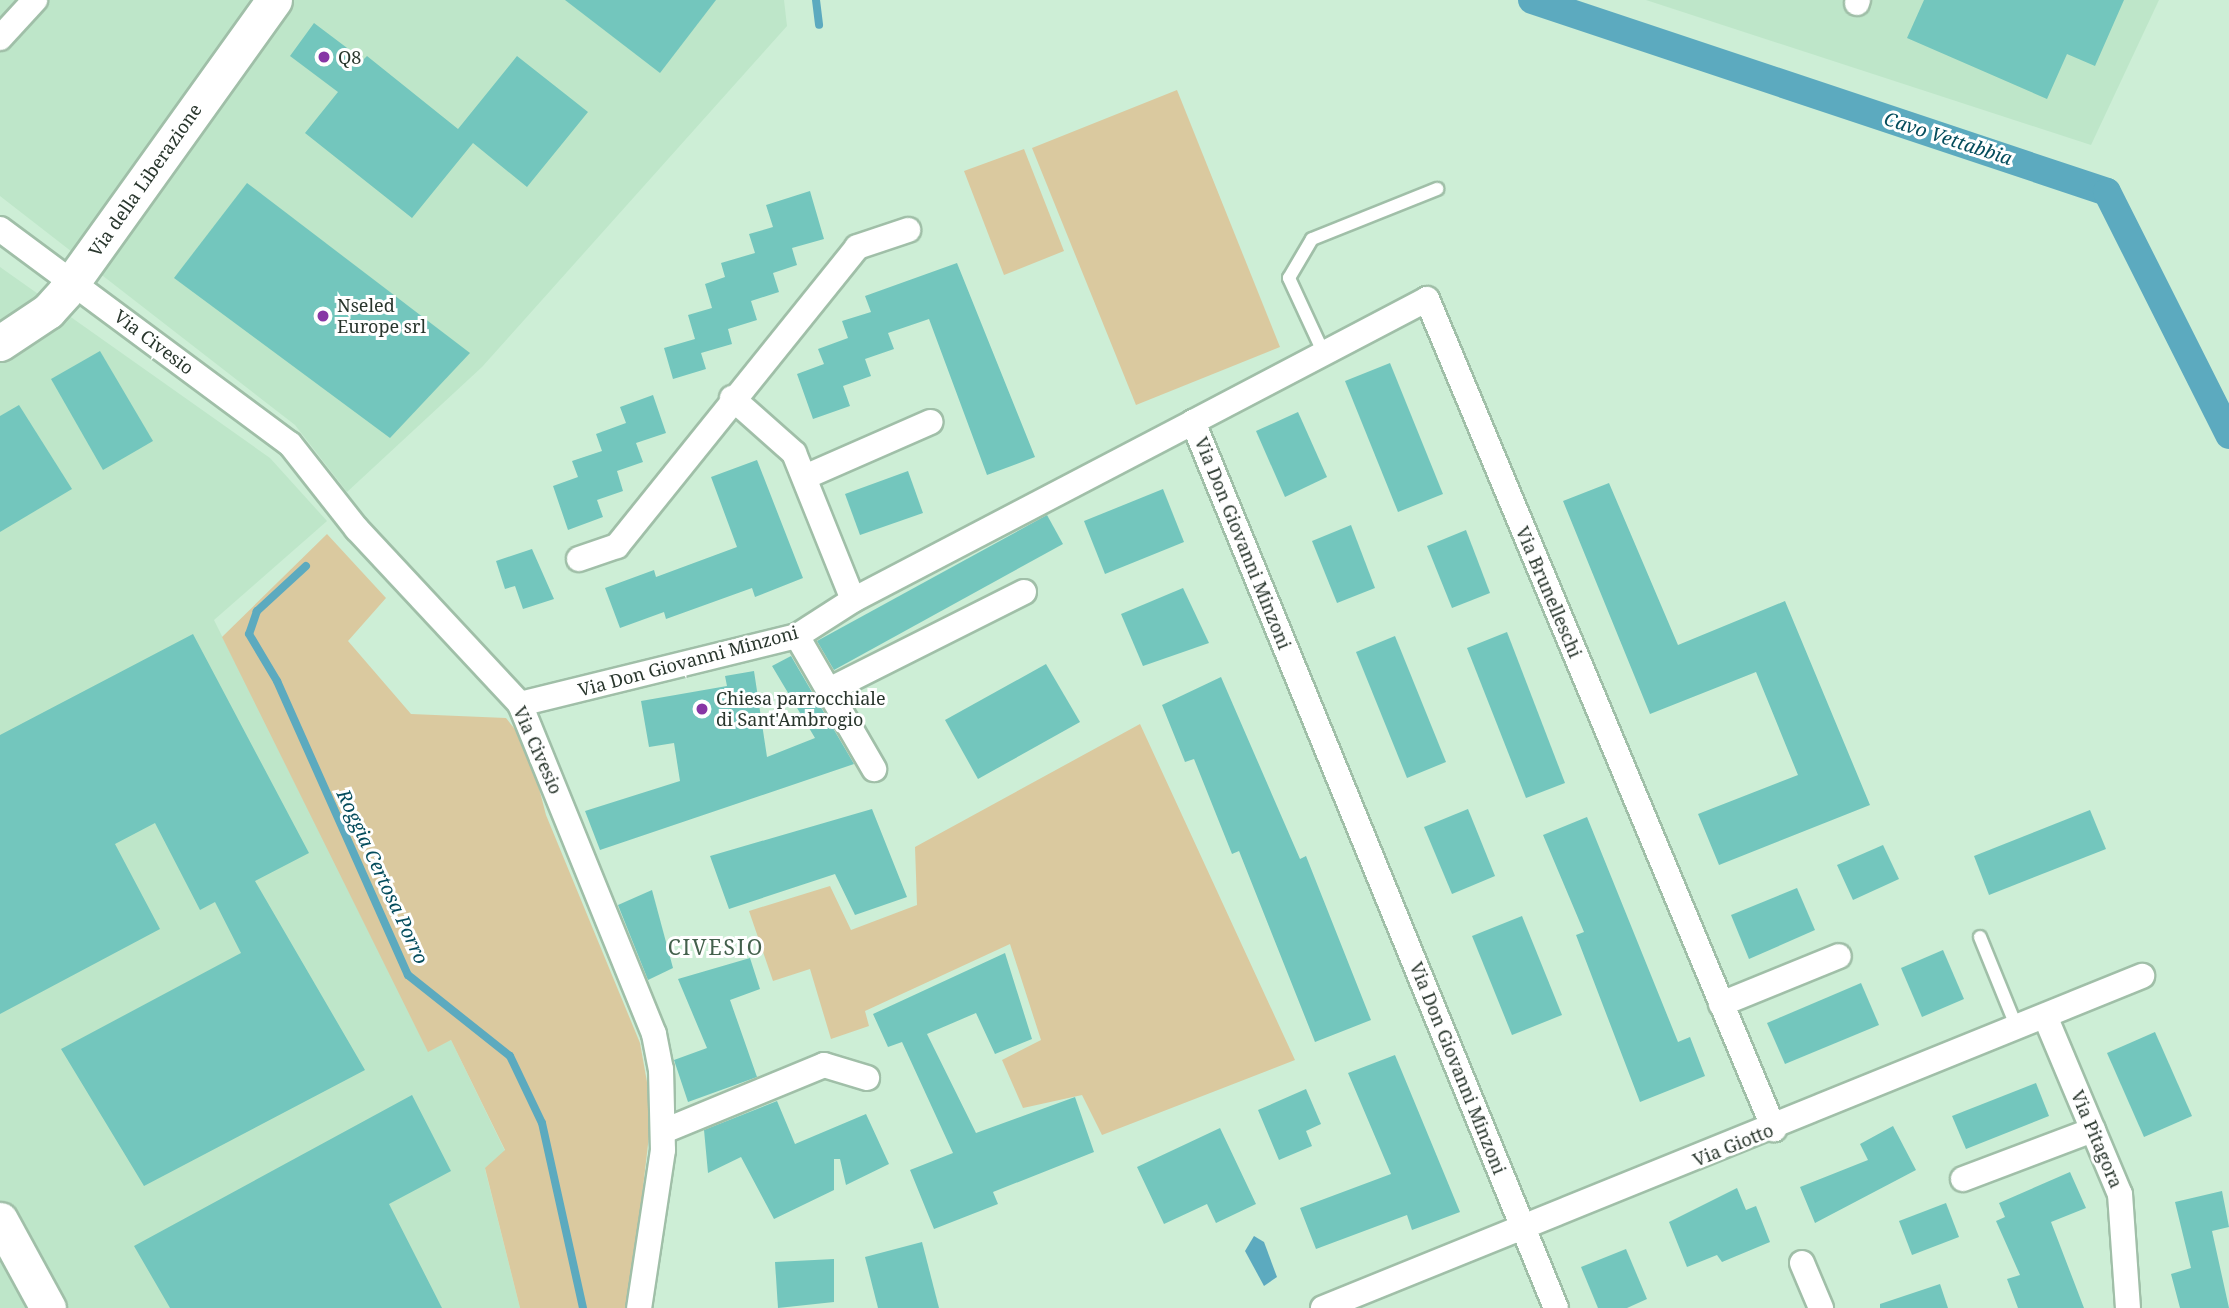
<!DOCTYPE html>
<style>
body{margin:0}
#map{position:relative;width:2229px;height:1308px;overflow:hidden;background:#cdeed6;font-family:"Noto Serif",serif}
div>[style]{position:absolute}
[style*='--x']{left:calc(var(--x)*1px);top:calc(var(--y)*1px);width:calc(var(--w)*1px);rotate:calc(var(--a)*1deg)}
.built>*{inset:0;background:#bee6c9}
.green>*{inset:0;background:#dac99f}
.water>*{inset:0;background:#5caabf}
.stream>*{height:8px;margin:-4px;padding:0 4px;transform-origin:4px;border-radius:4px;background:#5caabf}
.canal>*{height:28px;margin:-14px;padding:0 14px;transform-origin:14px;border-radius:14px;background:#5caabf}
.building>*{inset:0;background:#73c6bd}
.roads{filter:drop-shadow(2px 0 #a0bfa8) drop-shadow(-2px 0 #a0bfa8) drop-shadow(0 2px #a0bfa8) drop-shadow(0 -2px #a0bfa8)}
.lane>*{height:12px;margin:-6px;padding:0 6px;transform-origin:6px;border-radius:6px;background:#fff}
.street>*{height:24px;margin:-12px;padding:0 12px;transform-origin:12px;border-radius:12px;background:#fff}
.secondary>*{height:35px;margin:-17.5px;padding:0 17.5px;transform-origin:17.5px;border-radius:17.5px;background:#fff}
.dots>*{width:19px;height:19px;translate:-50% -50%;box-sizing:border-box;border:4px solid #fff;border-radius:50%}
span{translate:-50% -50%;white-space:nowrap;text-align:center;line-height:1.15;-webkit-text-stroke:6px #fff;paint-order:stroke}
.poi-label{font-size:18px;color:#29362d}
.left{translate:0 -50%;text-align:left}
.street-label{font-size:18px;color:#29362d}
.water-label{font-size:19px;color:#044c5c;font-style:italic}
.quarter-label{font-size:21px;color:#43604c;letter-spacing:2px}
</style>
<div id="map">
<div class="built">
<i style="clip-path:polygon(0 0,784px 0,787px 26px,482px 367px,347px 492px,295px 425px,0 196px)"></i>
<i style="clip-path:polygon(1646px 0,2159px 0,2091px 145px)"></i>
<i style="clip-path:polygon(0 267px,270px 458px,327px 521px,214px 620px,428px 1051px,451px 1040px,505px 1151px,485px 1169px,520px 1308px,0 1308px)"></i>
</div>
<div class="green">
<i style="clip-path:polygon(1177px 90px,1280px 347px,1136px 405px,1032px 148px)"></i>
<i style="clip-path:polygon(1024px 149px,1064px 251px,1004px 275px,964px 171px)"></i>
<i style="clip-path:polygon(327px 534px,386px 598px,348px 641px,411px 714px,506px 718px,528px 746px,546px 815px,640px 1043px,652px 1110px,629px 1308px,520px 1308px,485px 1168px,505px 1150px,451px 1040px,428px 1052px,222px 637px)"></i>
<i style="clip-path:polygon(1140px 724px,1295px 1060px,1102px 1135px,1082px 1095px,1023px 1108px,1002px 1060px,1041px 1040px,1010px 944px,865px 1011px,869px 1026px,831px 1039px,810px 969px,773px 981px,749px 911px,830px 886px,851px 930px,917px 905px,915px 847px)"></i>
</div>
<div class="water">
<i style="clip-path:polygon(1254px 1236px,1264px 1242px,1277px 1277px,1264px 1286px,1245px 1251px)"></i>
</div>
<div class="stream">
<i style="--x:816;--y:0;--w:25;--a:83"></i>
<i style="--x:306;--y:566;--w:67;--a:137.4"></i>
<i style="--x:257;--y:611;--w:24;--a:109"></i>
<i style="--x:249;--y:634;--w:55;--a:59.2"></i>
<i style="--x:277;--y:681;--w:322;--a:66"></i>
<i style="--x:408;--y:975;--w:130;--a:38.5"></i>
<i style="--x:510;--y:1056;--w:74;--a:64.5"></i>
<i style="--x:542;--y:1123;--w:189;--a:77.5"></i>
</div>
<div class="canal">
<i style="--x:1532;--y:0;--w:606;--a:18.46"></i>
<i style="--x:2107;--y:192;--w:272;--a:63.3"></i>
</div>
<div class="building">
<i style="clip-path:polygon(565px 0,716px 0,660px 73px)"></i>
<i style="clip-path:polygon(1924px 0,2124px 0,2095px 66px,2067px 54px,2047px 99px,1907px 38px)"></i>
<i style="clip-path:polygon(314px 23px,363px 60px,367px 56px,458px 129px,517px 56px,588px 112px,527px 187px,473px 143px,412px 218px,305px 133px,338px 92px,290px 56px)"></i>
<i style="clip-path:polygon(247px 183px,470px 353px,390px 438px,174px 278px)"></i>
<i style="clip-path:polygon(810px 191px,824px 239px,792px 248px,797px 265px,773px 273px,779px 292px,751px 301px,757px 320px,728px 329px,732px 344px,701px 353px,706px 369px,673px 379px,664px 348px,695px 339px,688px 315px,712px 308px,705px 284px,725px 277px,721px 263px,755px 253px,749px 234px,773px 227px,766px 205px)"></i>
<i style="clip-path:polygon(957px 263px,1035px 457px,987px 475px,929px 319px,888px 333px,894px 349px,865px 359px,871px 376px,843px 386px,850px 406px,813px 419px,797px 374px,824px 364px,818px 349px,848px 338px,842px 321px,871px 312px,865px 296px)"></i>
<i style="clip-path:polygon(100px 351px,153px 441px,103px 470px,51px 379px)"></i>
<i style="clip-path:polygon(1390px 363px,1443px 494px,1398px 512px,1345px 381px)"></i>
<i style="clip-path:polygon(653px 395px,666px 433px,636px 443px,643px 462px,617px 471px,623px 491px,597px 500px,603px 517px,568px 530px,553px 486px,578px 477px,572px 461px,602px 451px,596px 434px,626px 423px,620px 407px)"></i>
<i style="clip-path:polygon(19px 405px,72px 489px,0 532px,0 416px)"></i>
<i style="clip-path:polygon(1298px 412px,1327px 477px,1285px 497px,1256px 431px)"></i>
<i style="clip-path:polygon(757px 460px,803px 578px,755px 597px,752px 588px,666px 619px,664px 612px,620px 628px,605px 588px,654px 570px,656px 577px,737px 547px,711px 477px)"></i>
<i style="clip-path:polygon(908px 471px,923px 513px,860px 535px,845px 494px)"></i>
<i style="clip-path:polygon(1609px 483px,1678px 645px,1785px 601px,1870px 805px,1719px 865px,1698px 814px,1798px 775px,1756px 672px,1650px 714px,1563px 501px)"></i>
<i style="clip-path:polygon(1163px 489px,1184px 542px,1105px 574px,1084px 521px)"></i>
<i style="clip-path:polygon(1047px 515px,1063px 544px,834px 670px,817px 641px)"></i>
<i style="clip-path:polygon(1351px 525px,1375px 588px,1337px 603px,1312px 541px)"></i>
<i style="clip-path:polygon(1466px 530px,1490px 593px,1452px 608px,1427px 546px)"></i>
<i style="clip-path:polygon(532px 549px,554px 599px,523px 609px,515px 586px,505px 589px,496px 561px)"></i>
<i style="clip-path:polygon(1183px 588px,1209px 643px,1143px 666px,1121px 614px)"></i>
<i style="clip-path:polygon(1507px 632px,1565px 783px,1526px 798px,1467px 648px)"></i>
<i style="clip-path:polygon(193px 634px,309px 853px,255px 881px,365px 1070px,144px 1186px,61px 1049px,241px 953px,215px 902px,200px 910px,155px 823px,115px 844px,160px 929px,0 1014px,0 735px)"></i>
<i style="clip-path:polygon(1395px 636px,1446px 762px,1407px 778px,1356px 652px)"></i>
<i style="clip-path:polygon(791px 656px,854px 764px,600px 850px,585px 811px,680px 781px,674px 743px,649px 747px,641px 701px,727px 686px,725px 676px,754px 671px,767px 757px,815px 738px,772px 666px)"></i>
<i style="clip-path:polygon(1046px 664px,1080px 722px,978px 779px,945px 720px)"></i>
<i style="clip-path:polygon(1221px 677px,1300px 859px,1306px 856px,1371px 1020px,1315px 1042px,1239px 851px,1232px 854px,1194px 759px,1185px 762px,1162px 705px)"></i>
<i style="clip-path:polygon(872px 809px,907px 897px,855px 915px,835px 874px,729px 909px,710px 856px)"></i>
<i style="clip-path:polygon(1468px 809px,1495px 876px,1452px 894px,1424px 827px)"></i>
<i style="clip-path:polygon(2090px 810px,2106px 849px,1989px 895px,1974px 856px)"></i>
<i style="clip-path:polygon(1587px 817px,1678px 1042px,1690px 1037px,1705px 1076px,1640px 1102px,1576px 935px,1584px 932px,1543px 835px)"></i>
<i style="clip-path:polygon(1883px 845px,1899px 879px,1853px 900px,1837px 865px)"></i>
<i style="clip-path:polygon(1797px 888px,1815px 930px,1749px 959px,1731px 915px)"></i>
<i style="clip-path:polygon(652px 890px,673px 968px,648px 980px,618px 905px)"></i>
<i style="clip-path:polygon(1522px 916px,1562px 1015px,1512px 1035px,1472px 936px)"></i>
<i style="clip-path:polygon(1943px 950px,1964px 999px,1922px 1017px,1901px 968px)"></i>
<i style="clip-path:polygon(1005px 953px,1032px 1039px,995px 1054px,976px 1013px,927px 1034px,976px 1133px,1075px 1097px,1094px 1152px,993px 1192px,998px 1204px,934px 1229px,910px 1170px,953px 1153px,902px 1042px,888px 1047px,873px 1014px)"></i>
<i style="clip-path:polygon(750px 958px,760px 989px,730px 1000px,757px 1077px,688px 1102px,674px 1060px,707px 1048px,678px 979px)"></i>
<i style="clip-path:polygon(1861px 983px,1879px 1025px,1785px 1064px,1767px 1023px)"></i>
<i style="clip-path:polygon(2155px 1032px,2192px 1116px,2144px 1137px,2107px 1053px)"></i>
<i style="clip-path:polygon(1395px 1055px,1460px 1212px,1412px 1230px,1407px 1215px,1316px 1249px,1300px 1208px,1391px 1174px,1348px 1073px)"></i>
<i style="clip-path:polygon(2036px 1083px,2049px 1116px,1966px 1149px,1952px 1116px)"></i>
<i style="clip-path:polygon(1306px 1089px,1321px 1124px,1306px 1131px,1312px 1146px,1279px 1160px,1258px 1110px)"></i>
<i style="clip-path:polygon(412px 1095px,451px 1171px,389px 1204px,442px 1308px,170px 1308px,134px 1246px)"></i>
<i style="clip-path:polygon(777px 1101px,795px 1144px,866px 1114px,889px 1164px,846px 1185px,840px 1159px,834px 1159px,834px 1190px,774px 1219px,741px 1157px,708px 1173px,704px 1130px)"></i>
<i style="clip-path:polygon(1893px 1126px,1916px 1170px,1815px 1223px,1800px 1187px,1868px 1160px,1860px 1144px)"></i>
<i style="clip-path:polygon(1220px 1128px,1256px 1204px,1216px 1223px,1207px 1204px,1164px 1224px,1137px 1167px)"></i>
<i style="clip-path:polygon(2070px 1172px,2086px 1208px,2051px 1222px,2084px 1308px,2018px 1308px,2007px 1279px,2020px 1275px,1996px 1221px,2005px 1217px,1999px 1203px)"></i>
<i style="clip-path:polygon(1737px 1188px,1746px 1210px,1756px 1206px,1770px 1242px,1722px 1262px,1717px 1255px,1687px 1267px,1669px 1222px)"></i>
<i style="clip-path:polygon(2222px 1191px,2229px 1227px,2212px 1231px,2229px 1308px,2180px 1308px,2171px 1274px,2191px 1268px,2175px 1202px)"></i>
<i style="clip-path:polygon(1946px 1203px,1959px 1237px,1912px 1255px,1899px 1221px)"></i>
<i style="clip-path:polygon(922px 1242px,939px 1308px,878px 1308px,865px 1257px)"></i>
<i style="clip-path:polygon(1626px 1249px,1647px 1299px,1627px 1308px,1598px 1308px,1581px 1267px)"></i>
<i style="clip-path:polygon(834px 1259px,834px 1302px,778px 1308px,775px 1262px)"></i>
<i style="clip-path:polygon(1940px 1284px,1948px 1308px,1880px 1308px,1880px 1304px)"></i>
</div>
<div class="roads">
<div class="lane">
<i style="--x:1325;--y:356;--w:86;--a:-114.8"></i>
<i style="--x:1289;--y:278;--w:45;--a:-59.5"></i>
<i style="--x:1312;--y:239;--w:135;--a:-21.8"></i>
<i style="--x:1980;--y:937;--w:98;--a:67.9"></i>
</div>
<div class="street">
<i style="--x:1857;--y:3;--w:3;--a:-72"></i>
<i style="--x:0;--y:38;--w:52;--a:-47.4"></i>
<i style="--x:0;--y:229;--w:361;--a:36.6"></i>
<i style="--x:290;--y:444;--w:108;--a:51.8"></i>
<i style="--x:357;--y:529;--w:239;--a:47"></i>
<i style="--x:520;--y:704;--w:356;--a:67.9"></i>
<i style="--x:654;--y:1034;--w:36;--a:79"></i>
<i style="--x:661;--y:1069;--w:81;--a:88.6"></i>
<i style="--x:663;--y:1150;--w:160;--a:98.6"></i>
<i style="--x:732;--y:398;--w:83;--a:41.6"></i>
<i style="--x:794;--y:453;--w:158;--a:68.1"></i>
<i style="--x:1193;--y:422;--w:264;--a:-27.7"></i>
<i style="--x:1427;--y:299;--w:900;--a:67.31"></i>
<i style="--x:805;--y:477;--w:137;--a:-23.7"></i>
<i style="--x:579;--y:559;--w:40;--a:-18.9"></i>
<i style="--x:617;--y:546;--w:383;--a:-51.2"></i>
<i style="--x:857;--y:247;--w:54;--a:-18.4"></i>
<i style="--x:797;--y:636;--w:154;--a:59.9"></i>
<i style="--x:831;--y:689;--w:216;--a:-26.7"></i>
<i style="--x:520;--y:704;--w:285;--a:-13.8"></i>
<i style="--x:797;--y:636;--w:67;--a:-32.7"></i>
<i style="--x:853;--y:600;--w:384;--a:-27.6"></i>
<i style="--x:1193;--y:422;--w:957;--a:67.72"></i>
<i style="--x:1721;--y:1004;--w:127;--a:-22.1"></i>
<i style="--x:2045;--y:1016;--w:193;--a:67.2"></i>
<i style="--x:2120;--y:1194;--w:114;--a:86"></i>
<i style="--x:664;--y:1131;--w:173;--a:-22.4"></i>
<i style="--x:824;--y:1065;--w:45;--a:16.8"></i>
<i style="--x:1963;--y:1179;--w:139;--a:-20.7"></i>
<i style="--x:1802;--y:1263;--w:49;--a:67.1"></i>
<i style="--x:1323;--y:1308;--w:884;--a:-22.07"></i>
</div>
<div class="secondary">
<i style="--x:0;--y:343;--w:58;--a:-33.7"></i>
<i style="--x:48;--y:311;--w:25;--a:-48"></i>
<i style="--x:65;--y:292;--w:359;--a:-54.4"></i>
<i style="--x:0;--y:1220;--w:100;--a:61.4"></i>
</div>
</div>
<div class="dots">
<i style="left:324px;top:57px;background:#8736a5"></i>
<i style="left:323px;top:316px;background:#8736a5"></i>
<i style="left:702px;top:709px;background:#8736a5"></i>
</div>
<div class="poi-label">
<span class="left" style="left:338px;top:57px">Q8</span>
<span class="left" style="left:337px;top:316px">Nseled<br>Europe srl</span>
<span class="left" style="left:716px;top:709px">Chiesa parrocchiale<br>di Sant'Ambrogio</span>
</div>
<div class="street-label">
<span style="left:145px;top:180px;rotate:-55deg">Via della Liberazione</span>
<span style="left:154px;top:342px;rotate:37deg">Via Civesio</span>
<span style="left:1243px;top:543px;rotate:68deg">Via Don Giovanni Minzoni</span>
<span style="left:1549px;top:592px;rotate:67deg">Via Brunelleschi</span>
<span style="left:688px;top:661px;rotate:-15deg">Via Don Giovanni Minzoni</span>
<span style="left:538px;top:750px;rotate:66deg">Via Civesio</span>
<span style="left:1458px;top:1068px;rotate:68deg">Via Don Giovanni Minzoni</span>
<span style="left:2097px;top:1139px;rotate:67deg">Via Pitagora</span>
<span style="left:1733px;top:1145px;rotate:-22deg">Via Giotto</span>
</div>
<div class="water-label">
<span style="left:1948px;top:139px;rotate:18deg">Cavo Vettabbia</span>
<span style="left:382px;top:877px;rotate:65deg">Roggia Certosa Porro</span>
</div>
<div class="quarter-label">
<span style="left:716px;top:947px">CIVESIO</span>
</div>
</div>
